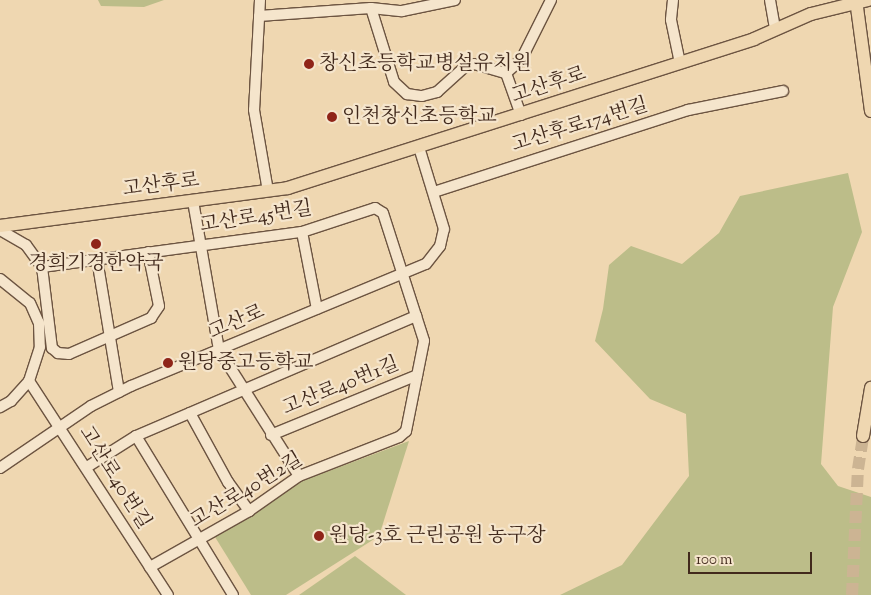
<!DOCTYPE html>
<meta charset="utf-8">
<style>
body{margin:0}
#map{position:relative;width:871px;height:595px;overflow:hidden;background:#efd7b1;font-family:"Sorts Mill Goudy","Noto Serif KR",serif}
div>[style]{position:absolute}
[style*='--x']{left:calc(var(--x)*1px);top:calc(var(--y)*1px);width:calc(var(--w)*1px);rotate:calc(var(--a)*1deg)}
.green>*{inset:0;background:#bcbd89}
.major-tunnel>*{height:12px;margin-top:-6px;transform-origin:0;background:repeating-linear-gradient(90deg,#ccb493 0 12px,transparent 0 18px)}
.roads{filter:drop-shadow(1px 0 #6c5441) drop-shadow(-1px 0 #6c5441) drop-shadow(0 1px #6c5441) drop-shadow(0 -1px #6c5441)}
.minor>*{height:10px;margin:-5px;padding:0 5px;transform-origin:5px;border-radius:5px;background:#f5e5cc}
.major>*{height:12px;margin:-6px;padding:0 6px;transform-origin:6px;border-radius:6px;background:#efd7b1}
.dots>*{width:14px;height:14px;translate:-50% -50%;box-sizing:border-box;border:2px solid #f5e5cc;border-radius:50%}
span{translate:-50% -50%;white-space:nowrap;text-align:center;line-height:1.15;-webkit-text-stroke:4.5px #f5e5cc;paint-order:stroke}
.poi-label{font-size:20px;color:#41291c}
.left{translate:0 -50%;text-align:left}
.street-label{font-size:20px;color:#41291c}
.scale{position:absolute;left:688px;top:552px;width:124px;height:22px;box-sizing:border-box;border:2px solid #41291c;border-top:0;padding-left:6px;font-size:15px;line-height:18px;white-space:nowrap;color:#41291c;-webkit-text-stroke:4px #f5e5cc;paint-order:stroke}
</style>
<div id="map">
<div class="green">
<i style="clip-path:polygon(98px 0,164px 0,144px 7px,101px 6px)"></i>
<i style="clip-path:polygon(848px 173px,862px 232px,833px 307px,821px 464px,838px 486px,871px 497px,871px 595px,560px 595px,622px 565px,689px 476px,686px 414px,650px 399px,595px 341px,603px 309px,609px 265px,631px 246px,682px 264px,719px 233px,740px 196px)"></i>
<i style="clip-path:polygon(409px 441px,379px 536px,286px 595px,251px 595px,215px 537px,302px 481px)"></i>
<i style="clip-path:polygon(355px 556px,406px 595px,299px 595px)"></i>
</div>
<div class="major-tunnel">
<i style="--x:852;--y:595;--w:126;--a:-87.3"></i>
<i style="--x:858;--y:469;--w:33;--a:-81"></i>
</div>
<div class="roads">
<div class="minor">
<i style="--x:260;--y:0;--w:110;--a:93.1"></i>
<i style="--x:254;--y:110;--w:82;--a:80.2"></i>
<i style="--x:673;--y:0;--w:20;--a:96"></i>
<i style="--x:671;--y:20;--w:44;--a:78.2"></i>
<i style="--x:770;--y:0;--w:28;--a:80"></i>
<i style="--x:371;--y:8;--w:77;--a:72.7"></i>
<i style="--x:394;--y:82;--w:18;--a:43"></i>
<i style="--x:407;--y:94;--w:15;--a:8"></i>
<i style="--x:422;--y:96;--w:16;--a:-15"></i>
<i style="--x:437;--y:92;--w:39;--a:-42"></i>
<i style="--x:466;--y:66;--w:8;--a:-14"></i>
<i style="--x:474;--y:64;--w:33;--a:16"></i>
<i style="--x:259;--y:16;--w:112;--a:-4.1"></i>
<i style="--x:371;--y:8;--w:31;--a:6"></i>
<i style="--x:402;--y:11;--w:54;--a:-11.7"></i>
<i style="--x:521;--y:115;--w:45;--a:-109.7"></i>
<i style="--x:506;--y:73;--w:20;--a:-41"></i>
<i style="--x:521;--y:60;--w:67;--a:-63.4"></i>
<i style="--x:434;--y:192;--w:267;--a:-17.9"></i>
<i style="--x:688;--y:110;--w:97;--a:-11.3"></i>
<i style="--x:193;--y:201;--w:151;--a:80.1"></i>
<i style="--x:219;--y:350;--w:149;--a:57.6"></i>
<i style="--x:0;--y:230;--w:30;--a:30"></i>
<i style="--x:26;--y:245;--w:27;--a:54"></i>
<i style="--x:42;--y:267;--w:82;--a:83"></i>
<i style="--x:52;--y:348;--w:8;--a:40"></i>
<i style="--x:58;--y:353;--w:11;--a:5"></i>
<i style="--x:69;--y:354;--w:90;--a:-23.7"></i>
<i style="--x:151;--y:318;--w:14;--a:-56"></i>
<i style="--x:159;--y:306;--w:55;--a:-101.5"></i>
<i style="--x:302;--y:232;--w:78;--a:79"></i>
<i style="--x:97;--y:259;--w:135;--a:80.6"></i>
<i style="--x:42;--y:267;--w:262;--a:-7.7"></i>
<i style="--x:302;--y:232;--w:77;--a:-18.2"></i>
<i style="--x:375;--y:208;--w:9;--a:32"></i>
<i style="--x:383;--y:213;--w:134;--a:72.2"></i>
<i style="--x:424;--y:341;--w:92;--a:101.3"></i>
<i style="--x:406;--y:431;--w:9;--a:139"></i>
<i style="--x:399;--y:437;--w:107;--a:158.7"></i>
<i style="--x:299;--y:476;--w:61;--a:145"></i>
<i style="--x:249;--y:511;--w:114;--a:150.5"></i>
<i style="--x:0;--y:279;--w:38;--a:39"></i>
<i style="--x:30;--y:303;--w:22;--a:66"></i>
<i style="--x:39;--y:323;--w:24;--a:88"></i>
<i style="--x:40;--y:347;--w:36;--a:108"></i>
<i style="--x:29;--y:381;--w:27;--a:132"></i>
<i style="--x:11;--y:401;--w:13;--a:151"></i>
<i style="--x:29;--y:381;--w:255;--a:57"></i>
<i style="--x:190;--y:413;--w:79;--a:61.2"></i>
<i style="--x:228;--y:482;--w:36;--a:54"></i>
<i style="--x:271;--y:435;--w:158;--a:-22.3"></i>
<i style="--x:136;--y:436;--w:186;--a:58.6"></i>
<i style="--x:87;--y:467;--w:58;--a:-32.3"></i>
<i style="--x:136;--y:436;--w:305;--a:-23.2"></i>
<i style="--x:0;--y:468;--w:110;--a:-34.3"></i>
<i style="--x:91;--y:406;--w:45;--a:-26.6"></i>
<i style="--x:131;--y:386;--w:319;--a:-22.5"></i>
<i style="--x:426;--y:264;--w:23;--a:-52"></i>
<i style="--x:440;--y:246;--w:17;--a:-77"></i>
<i style="--x:444;--y:229;--w:86;--a:-107"></i>
</div>
<div class="major">
<i style="--x:856;--y:0;--w:112;--a:82.3"></i>
<i style="--x:0;--y:226;--w:290;--a:-7.5"></i>
<i style="--x:288;--y:188;--w:489;--a:-17.7"></i>
<i style="--x:754;--y:39;--w:62;--a:-23.7"></i>
<i style="--x:811;--y:14;--w:59;--a:-13.8"></i>
<i style="--x:863;--y:436;--w:49;--a:-80.5"></i>
</div>
</div>
<div class="dots">
<i style="left:309px;top:64px;background:#8f2418"></i>
<i style="left:332px;top:117px;background:#8f2418"></i>
<i style="left:96px;top:244px;background:#8f2418"></i>
<i style="left:168px;top:363px;background:#8f2418"></i>
<i style="left:319px;top:536px;background:#8f2418"></i>
</div>
<div class="poi-label">
<span class="left" style="left:319px;top:64px">창신초등학교병설유치원</span>
<span class="left" style="left:342px;top:117px">인천창신초등학교</span>
<span style="left:96px;top:264px">경희기경한약국</span>
<span class="left" style="left:178px;top:363px">원당중고등학교</span>
<span class="left" style="left:329px;top:536px">원당-3호 근린공원 농구장</span>
</div>
<div class="street-label">
<span style="left:549px;top:86px;rotate:-18deg">고산후로</span>
<span style="left:580px;top:126px;rotate:-17deg">고산후로174번길</span>
<span style="left:161px;top:186px;rotate:-7deg">고산후로</span>
<span style="left:256px;top:218px;rotate:-9deg">고산로45번길</span>
<span style="left:237px;top:323px;rotate:-23deg">고산로</span>
<span style="left:341px;top:387px;rotate:-22deg">고산로40번1길</span>
<span style="left:114px;top:478px;rotate:58deg">고산로40번길</span>
<span style="left:247px;top:491px;rotate:-31deg">고산로40번2길</span>
</div>
<div class="scale">100 m</div>
</div>
